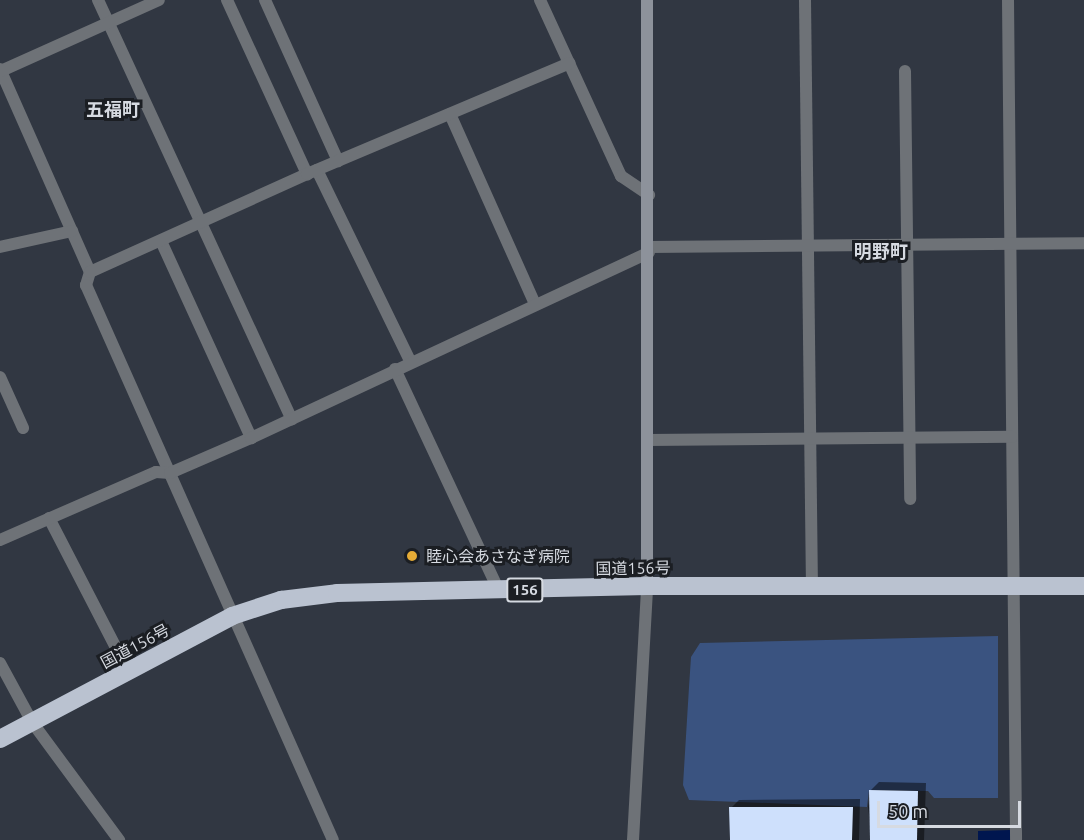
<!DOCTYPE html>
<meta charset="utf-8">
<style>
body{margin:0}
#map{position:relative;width:1084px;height:840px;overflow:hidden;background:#313742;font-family:Ubuntu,"Noto Sans JP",sans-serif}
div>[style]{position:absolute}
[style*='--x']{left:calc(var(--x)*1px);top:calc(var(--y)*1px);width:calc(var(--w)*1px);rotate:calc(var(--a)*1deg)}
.green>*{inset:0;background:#3a5380}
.water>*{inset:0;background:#00164f}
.shadow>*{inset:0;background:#0007}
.building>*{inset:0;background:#cee0fc}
.street>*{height:12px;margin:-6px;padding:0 6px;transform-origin:6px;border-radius:6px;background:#6e7277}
.secondary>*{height:12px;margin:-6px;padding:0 6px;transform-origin:6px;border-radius:6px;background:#8d929b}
.highway>*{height:18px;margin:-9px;padding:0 9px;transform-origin:9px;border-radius:9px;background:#bac2d0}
.dots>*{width:16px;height:16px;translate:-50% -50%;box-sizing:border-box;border:3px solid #1b1e23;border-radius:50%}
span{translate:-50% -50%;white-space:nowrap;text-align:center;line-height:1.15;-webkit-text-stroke:6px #1b1e23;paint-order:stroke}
.shield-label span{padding:2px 4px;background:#1b1e23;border:2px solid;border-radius:4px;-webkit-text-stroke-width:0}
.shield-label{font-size:15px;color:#d6dae1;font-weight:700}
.poi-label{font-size:16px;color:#d6dae1}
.left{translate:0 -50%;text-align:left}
.street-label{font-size:16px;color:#d6dae1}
.neighbourhood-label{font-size:18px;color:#d6dae1;font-weight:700}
.scale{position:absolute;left:877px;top:801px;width:144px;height:27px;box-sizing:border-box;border:3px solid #d6dae1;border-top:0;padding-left:8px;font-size:18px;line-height:21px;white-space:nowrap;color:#d6dae1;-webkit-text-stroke:4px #1b1e23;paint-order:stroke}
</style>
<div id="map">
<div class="green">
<i style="clip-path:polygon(998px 636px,998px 798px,934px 798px,928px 791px,869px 790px,867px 807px,689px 800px,683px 785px,689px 687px,691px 657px,700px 643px)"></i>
</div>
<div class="water">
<i style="clip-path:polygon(1010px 830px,1010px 840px,978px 840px,978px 831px)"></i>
</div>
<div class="shadow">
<i style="clip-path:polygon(879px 782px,926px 783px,924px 840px,872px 840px,868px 807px,871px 790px)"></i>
<i style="clip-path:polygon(860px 799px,859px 840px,731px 840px,731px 808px,739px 800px)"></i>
</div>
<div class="building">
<i style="clip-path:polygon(869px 790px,918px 791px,917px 840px,870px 840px)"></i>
<i style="clip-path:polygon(729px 807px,853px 807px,852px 840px,730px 840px)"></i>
</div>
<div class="street">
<i style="--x:98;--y:0;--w:462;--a:65.2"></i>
<i style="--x:227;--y:0;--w:192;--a:65.3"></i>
<i style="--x:265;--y:0;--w:177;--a:65.6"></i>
<i style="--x:540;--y:0;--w:194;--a:65.3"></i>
<i style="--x:621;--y:176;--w:34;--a:34"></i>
<i style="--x:805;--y:0;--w:586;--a:89.32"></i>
<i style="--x:1008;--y:0;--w:840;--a:89.45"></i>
<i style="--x:0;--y:69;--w:222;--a:66.1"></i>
<i style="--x:90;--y:272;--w:14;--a:107"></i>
<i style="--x:86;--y:285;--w:607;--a:66.01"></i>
<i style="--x:1;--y:71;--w:173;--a:-24.2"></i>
<i style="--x:905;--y:71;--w:428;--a:89.3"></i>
<i style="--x:450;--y:114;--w:208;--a:65.9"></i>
<i style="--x:317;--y:170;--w:212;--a:64"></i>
<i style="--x:161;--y:241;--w:217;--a:65.4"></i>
<i style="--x:0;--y:247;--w:74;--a:-12.5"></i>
<i style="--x:648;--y:247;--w:436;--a:-0.5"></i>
<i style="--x:90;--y:272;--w:238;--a:-24.3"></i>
<i style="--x:307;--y:174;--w:285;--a:-22.9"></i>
<i style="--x:395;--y:369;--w:245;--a:64.9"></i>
<i style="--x:0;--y:377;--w:56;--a:65.7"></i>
<i style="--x:647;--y:440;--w:365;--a:-0.5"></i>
<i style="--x:49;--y:518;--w:172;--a:62.7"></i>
<i style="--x:0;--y:540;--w:170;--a:-23.6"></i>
<i style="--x:156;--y:472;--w:14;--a:4"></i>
<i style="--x:170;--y:473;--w:88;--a:-23.4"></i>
<i style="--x:251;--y:438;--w:439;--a:-25"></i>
<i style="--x:0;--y:663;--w:67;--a:61.5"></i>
<i style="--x:32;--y:722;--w:147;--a:53.6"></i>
<i style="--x:633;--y:840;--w:254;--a:-86.8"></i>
</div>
<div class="secondary">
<i style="--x:647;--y:0;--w:586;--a:90"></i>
</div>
<div class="highway">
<i style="--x:0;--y:739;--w:263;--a:-27.9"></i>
<i style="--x:232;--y:616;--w:52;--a:-18.1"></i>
<i style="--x:281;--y:600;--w:56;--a:-7.1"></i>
<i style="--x:337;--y:593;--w:310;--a:-1.3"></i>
<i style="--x:647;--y:586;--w:437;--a:0"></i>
</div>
<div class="dots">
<i style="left:412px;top:556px;background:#e6ac36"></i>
</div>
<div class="shield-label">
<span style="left:525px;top:590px">156</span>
</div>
<div class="poi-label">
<span class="left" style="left:426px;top:556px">睦心会あさなぎ病院</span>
</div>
<div class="street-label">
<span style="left:633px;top:568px;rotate:-1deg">国道156号</span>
<span style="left:135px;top:646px;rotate:-28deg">国道156号</span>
</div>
<div class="neighbourhood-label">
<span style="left:113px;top:109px">五福町</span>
<span style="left:881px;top:251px">明野町</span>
</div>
<div class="scale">50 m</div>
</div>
